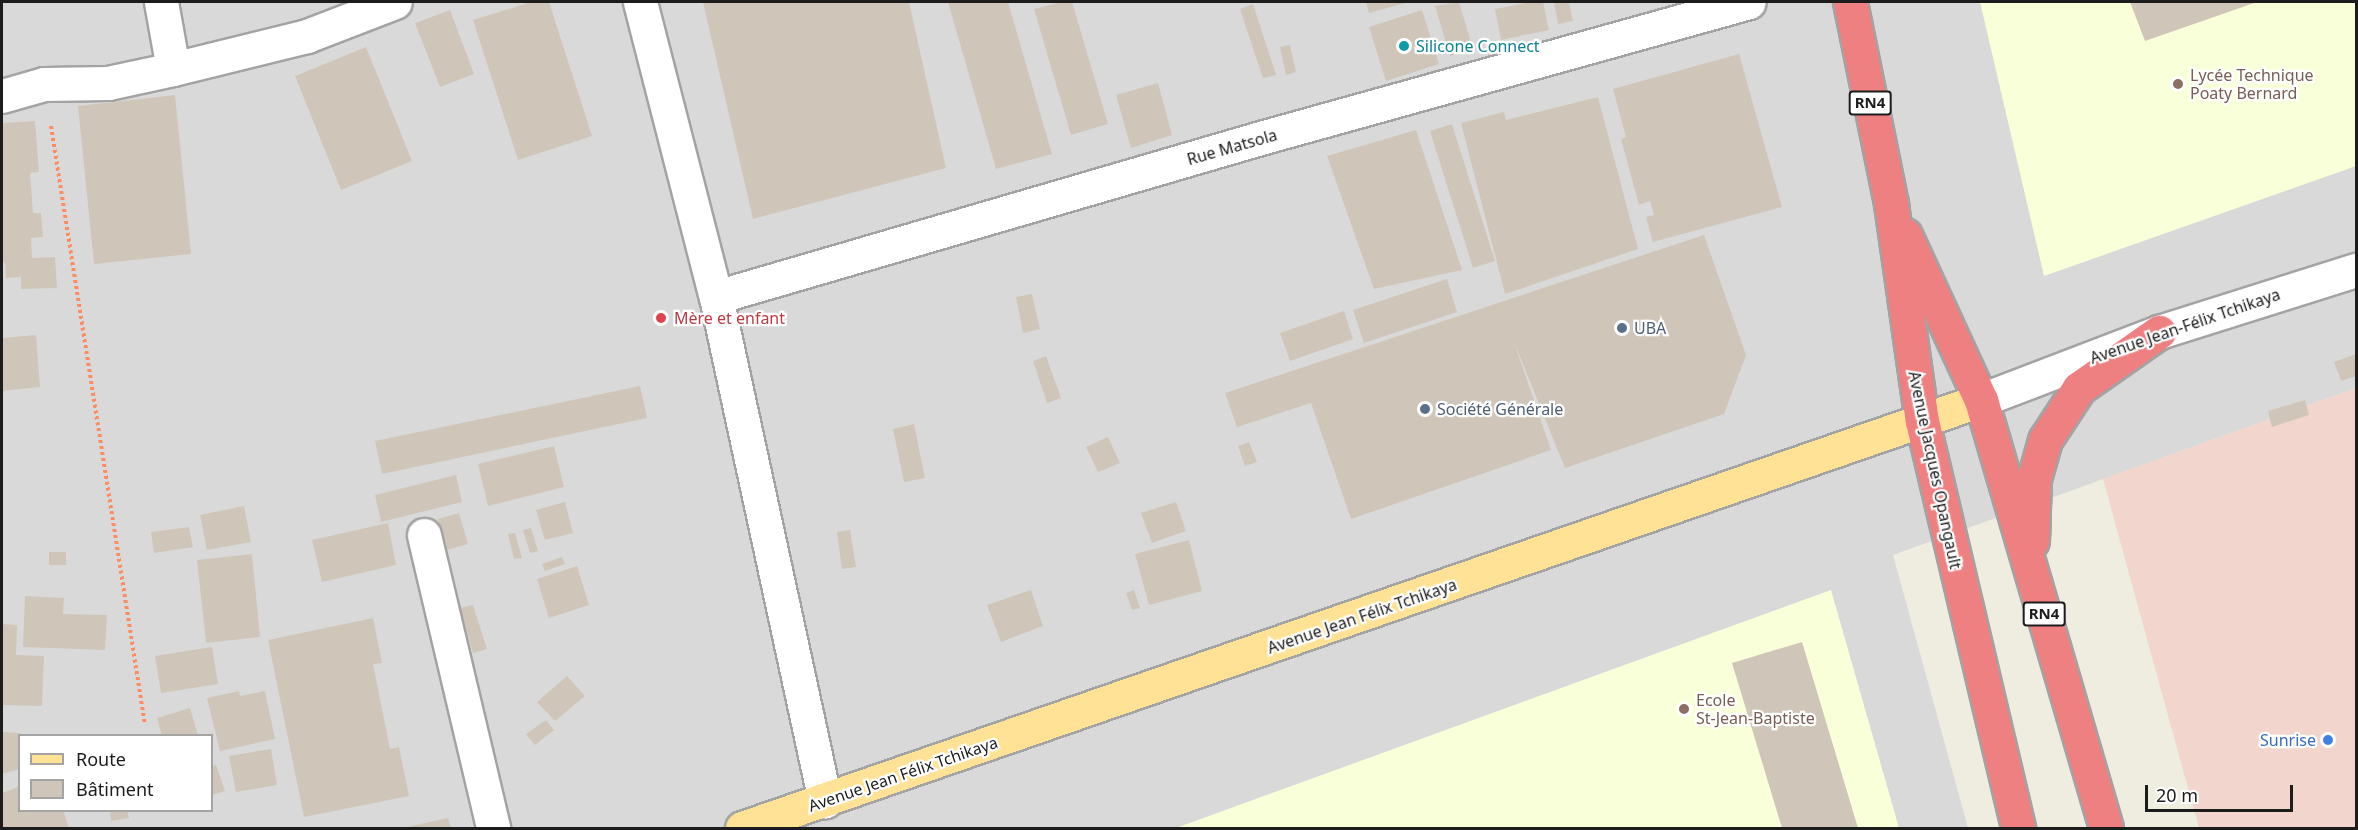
<!DOCTYPE html>
<meta charset="utf-8">
<style>
body{margin:0}
#map{position:relative;width:2358px;height:830px;overflow:hidden;background:#efece0;font-family:"Noto Sans",sans-serif}
div>[style]{position:absolute}
[style*='--x']{left:calc(var(--x)*1px);top:calc(var(--y)*1px);width:calc(var(--w)*1px);rotate:calc(var(--a)*1deg)}
.residential>*{inset:0;background:#dad9d9}
.commercial>*{inset:0;background:#f2d5cd}
.education>*{inset:0;background:#f9ffd9}
.building>*{inset:0;background:#cfc6b9}
.path>*{height:4px;margin-top:-2px;transform-origin:0;background:repeating-linear-gradient(90deg,#ff8b61 0 3px,transparent 0 6px)}
.roads{filter:drop-shadow(2px 0 #a3a3a3) drop-shadow(-2px 0 #a3a3a3) drop-shadow(0 2px #a3a3a3) drop-shadow(0 -2px #a3a3a3)}
.minor>*{height:33px;margin:-16.5px;padding:0 16.5px;transform-origin:16.5px;border-radius:16.5px;background:#fff}
.major>*{height:33px;margin:-16.5px;padding:0 16.5px;transform-origin:16.5px;border-radius:16.5px;background:#ffe295}
.highway>*{height:33px;margin:-16.5px;padding:0 16.5px;transform-origin:16.5px;border-radius:16.5px;background:#ee8082}
.dots>*{width:16px;height:16px;translate:-50% -50%;box-sizing:border-box;border:3px solid #fff;border-radius:50%}
span{translate:-50% -50%;white-space:nowrap;text-align:center;line-height:1.15;-webkit-text-stroke:4.5px #fff;paint-order:stroke}
.shield-label span{padding:2px 4px;background:#fff;border:2px solid;border-radius:4px;-webkit-text-stroke-width:0}
.shield-label{font-size:15px;color:#1c1c1c;font-weight:700}
.culture-label{font-size:16px;color:#0d838f}
.left{translate:0 -50%;text-align:left}
.education-label{font-size:16px;color:#785e54}
.street-label{font-size:16px;color:#1c1c1c}
.health-label{font-size:16px;color:#be3a42}
.service-label{font-size:16px;color:#4e5e75}
.shop-label{font-size:16px;color:#366cbe}
.right{translate:-100% -50%;text-align:right}
.frame{position:absolute;inset:0;border:3px solid #1c1c1c;pointer-events:none}
.legend{position:absolute;left:18px;top:734px;width:195px;height:78px;box-sizing:border-box;background:#fff;border:2px solid #a4a4a4;margin:0;padding:8px 10px;list-style:none;font-size:18px;color:#1c1c1c}
.legend li{display:flex;align-items:center;gap:12px;height:30px}
.legend b{width:30px;border:2px solid #a4a4a4}
.scale{position:absolute;left:2145px;top:785px;width:148px;height:27px;box-sizing:border-box;border:3px solid #1c1c1c;border-top:0;padding-left:8px;font-size:18px;line-height:21px;white-space:nowrap;color:#1c1c1c;-webkit-text-stroke:4px #fff;paint-order:stroke}
</style>
<div id="map">
<div class="residential">
<i style="clip-path:polygon(evenodd,2px 2px,2356px 2px,2356px 388px,1893px 555px,1968px 828px,2px 828px,2px 2px,20px 736px,212px 736px,212px 810px,20px 810px,20px 736px)"></i>
</div>
<div class="commercial">
<i style="clip-path:polygon(2356px 388px,2356px 828px,2199px 828px,2103px 479px)"></i>
</div>
<div class="education">
<i style="clip-path:polygon(1980px 2px,2356px 2px,2356px 166px,2044px 276px)"></i>
<i style="clip-path:polygon(1831px 590px,1899px 828px,1176px 828px)"></i>
</div>
<div class="building">
<i style="clip-path:polygon(531px 2px,549px 2px,592px 136px,518px 160px,473px 20px)"></i>
<i style="clip-path:polygon(703px 2px,909px 2px,946px 168px,753px 219px)"></i>
<i style="clip-path:polygon(948px 2px,1008px 2px,1052px 154px,996px 169px)"></i>
<i style="clip-path:polygon(1061px 2px,1072px 2px,1108px 124px,1071px 135px,1034px 9px)"></i>
<i style="clip-path:polygon(1366px 2px,1409px 2px,1369px 13px)"></i>
<i style="clip-path:polygon(1459px 2px,1473px 49px,1450px 56px,1435px 6px)"></i>
<i style="clip-path:polygon(1531px 2px,1543px 2px,1549px 30px,1501px 40px,1495px 9px)"></i>
<i style="clip-path:polygon(1569px 2px,1573px 21px,1558px 24px,1554px 3px)"></i>
<i style="clip-path:polygon(2130px 2px,2257px 2px,2145px 41px)"></i>
<i style="clip-path:polygon(1253px 4px,1276px 75px,1263px 78px,1240px 9px)"></i>
<i style="clip-path:polygon(450px 10px,474px 74px,440px 87px,415px 23px)"></i>
<i style="clip-path:polygon(1422px 10px,1439px 64px,1386px 81px,1369px 27px)"></i>
<i style="clip-path:polygon(1290px 45px,1296px 72px,1286px 75px,1280px 47px)"></i>
<i style="clip-path:polygon(366px 47px,412px 161px,341px 190px,295px 76px)"></i>
<i style="clip-path:polygon(1739px 54px,1782px 207px,1653px 242px,1646px 217px,1654px 215px,1650px 201px,1639px 205px,1621px 139px,1626px 137px,1613px 89px)"></i>
<i style="clip-path:polygon(1158px 83px,1172px 135px,1131px 148px,1116px 95px)"></i>
<i style="clip-path:polygon(175px 95px,191px 254px,94px 264px,78px 106px)"></i>
<i style="clip-path:polygon(1598px 97px,1638px 249px,1505px 294px,1461px 123px,1504px 112px,1506px 120px)"></i>
<i style="clip-path:polygon(35px 121px,39px 172px,30px 173px,33px 213px,41px 213px,43px 237px,31px 238px,32px 258px,55px 257px,57px 288px,21px 289px,21px 277px,6px 278px,5px 262px,2px 262px,2px 123px)"></i>
<i style="clip-path:polygon(1452px 124px,1495px 261px,1473px 268px,1430px 131px)"></i>
<i style="clip-path:polygon(1416px 130px,1462px 270px,1374px 289px,1327px 156px)"></i>
<i style="clip-path:polygon(1704px 235px,1746px 355px,1724px 414px,1565px 468px,1514px 342px,1551px 450px,1351px 519px,1311px 403px,1237px 427px,1225px 393px)"></i>
<i style="clip-path:polygon(1447px 279px,1457px 312px,1364px 343px,1353px 310px)"></i>
<i style="clip-path:polygon(1032px 294px,1040px 329px,1023px 333px,1016px 297px)"></i>
<i style="clip-path:polygon(1344px 311px,1353px 339px,1290px 361px,1280px 333px)"></i>
<i style="clip-path:polygon(36px 335px,40px 387px,2px 391px,2px 338px)"></i>
<i style="clip-path:polygon(2356px 354px,2356px 376px,2341px 381px,2334px 362px)"></i>
<i style="clip-path:polygon(1046px 356px,1061px 398px,1047px 403px,1033px 361px)"></i>
<i style="clip-path:polygon(640px 386px,647px 418px,382px 474px,375px 441px)"></i>
<i style="clip-path:polygon(2305px 400px,2309px 415px,2272px 427px,2268px 411px)"></i>
<i style="clip-path:polygon(914px 424px,925px 478px,904px 482px,893px 429px)"></i>
<i style="clip-path:polygon(1108px 437px,1120px 463px,1098px 472px,1086px 447px)"></i>
<i style="clip-path:polygon(1249px 442px,1257px 462px,1245px 466px,1238px 446px)"></i>
<i style="clip-path:polygon(554px 446px,564px 487px,488px 506px,478px 464px)"></i>
<i style="clip-path:polygon(456px 475px,462px 502px,381px 522px,375px 495px)"></i>
<i style="clip-path:polygon(565px 502px,573px 533px,545px 540px,536px 510px)"></i>
<i style="clip-path:polygon(1176px 502px,1186px 531px,1152px 543px,1141px 513px)"></i>
<i style="clip-path:polygon(244px 506px,251px 542px,207px 550px,200px 515px)"></i>
<i style="clip-path:polygon(459px 513px,468px 544px,447px 550px,438px 519px)"></i>
<i style="clip-path:polygon(388px 523px,396px 565px,322px 582px,312px 540px)"></i>
<i style="clip-path:polygon(189px 527px,193px 547px,154px 553px,151px 532px)"></i>
<i style="clip-path:polygon(531px 528px,538px 551px,530px 553px,523px 530px)"></i>
<i style="clip-path:polygon(850px 530px,856px 567px,842px 569px,837px 532px)"></i>
<i style="clip-path:polygon(515px 533px,522px 558px,514px 559px,508px 534px)"></i>
<i style="clip-path:polygon(1189px 540px,1202px 591px,1149px 605px,1135px 554px)"></i>
<i style="clip-path:polygon(49px 552px,66px 552px,66px 565px,49px 565px)"></i>
<i style="clip-path:polygon(252px 554px,260px 637px,206px 643px,197px 560px)"></i>
<i style="clip-path:polygon(562px 557px,565px 564px,545px 571px,542px 564px)"></i>
<i style="clip-path:polygon(577px 566px,589px 605px,549px 618px,537px 579px)"></i>
<i style="clip-path:polygon(1031px 590px,1043px 626px,1001px 642px,987px 605px)"></i>
<i style="clip-path:polygon(1134px 590px,1140px 608px,1132px 610px,1126px 593px)"></i>
<i style="clip-path:polygon(25px 596px,64px 598px,63px 614px,107px 615px,105px 650px,23px 647px)"></i>
<i style="clip-path:polygon(473px 605px,487px 649px,473px 653px,460px 608px)"></i>
<i style="clip-path:polygon(373px 618px,382px 663px,373px 664px,390px 749px,399px 747px,409px 796px,304px 817px,268px 640px)"></i>
<i style="clip-path:polygon(2px 624px,17px 625px,16px 655px,44px 656px,42px 706px,2px 705px)"></i>
<i style="clip-path:polygon(1802px 642px,1858px 828px,1782px 828px,1732px 663px)"></i>
<i style="clip-path:polygon(212px 647px,218px 684px,161px 693px,155px 656px)"></i>
<i style="clip-path:polygon(567px 676px,585px 696px,555px 721px,537px 702px)"></i>
<i style="clip-path:polygon(239px 691px,240px 696px,265px 691px,275px 739px,220px 751px,207px 698px)"></i>
<i style="clip-path:polygon(190px 708px,198px 736px,162px 736px,157px 718px)"></i>
<i style="clip-path:polygon(546px 720px,554px 730px,535px 745px,526px 734px)"></i>
<i style="clip-path:polygon(2px 732px,20px 733px,20px 769px,2px 774px)"></i>
<i style="clip-path:polygon(271px 749px,277px 785px,236px 792px,229px 756px)"></i>
<i style="clip-path:polygon(216px 765px,225px 791px,212px 795px,212px 766px)"></i>
<i style="clip-path:polygon(20px 786px,20px 810px,63px 810px,69px 828px,2px 828px,2px 793px)"></i>
<i style="clip-path:polygon(110px 810px,127px 810px,129px 818px,111px 821px)"></i>
<i style="clip-path:polygon(448px 818px,451px 828px,402px 828px)"></i>
</div>
<div class="path">
<i style="--x:51;--y:126;--w:606;--a:81.08"></i>
</div>
<div class="roads">
<div class="minor">
<i style="--x:161;--y:2;--w:68;--a:79.8"></i>
<i style="--x:640;--y:2;--w:305;--a:75.6"></i>
<i style="--x:716;--y:297;--w:516;--a:77.8"></i>
<i style="--x:2;--y:96;--w:44;--a:-15.9"></i>
<i style="--x:44;--y:84;--w:64;--a:-0.9"></i>
<i style="--x:108;--y:83;--w:66;--a:-12.2"></i>
<i style="--x:173;--y:69;--w:138;--a:-13.8"></i>
<i style="--x:307;--y:36;--w:94;--a:-21.1"></i>
<i style="--x:716;--y:297;--w:571;--a:-16.28"></i>
<i style="--x:1264;--y:137;--w:503;--a:-15.55"></i>
<i style="--x:1981;--y:400;--w:191;--a:-20.9"></i>
<i style="--x:2159;--y:332;--w:207;--a:-17.5"></i>
<i style="--x:424;--y:535;--w:301;--a:76.7"></i>
</div>
<div class="major">
<i style="--x:742;--y:828;--w:1311;--a:-19.06"></i>
</div>
<div class="highway">
<i style="--x:1850;--y:2;--w:206;--a:78.5"></i>
<i style="--x:1891;--y:204;--w:219;--a:81.9"></i>
<i style="--x:1922;--y:421;--w:418;--a:76.7"></i>
<i style="--x:1905;--y:235;--w:182;--a:65.3"></i>
<i style="--x:1981;--y:400;--w:446;--a:73.7"></i>
<i style="--x:2032;--y:541;--w:62;--a:-88.2"></i>
<i style="--x:2034;--y:479;--w:41;--a:-74.2"></i>
<i style="--x:2045;--y:440;--w:62;--a:-56.8"></i>
<i style="--x:2079;--y:388;--w:98;--a:-35"></i>
</div>
</div>
<div class="dots">
<i style="left:1404px;top:46px;background:#0f9aa8"></i>
<i style="left:2178px;top:84px;background:#8d6e63"></i>
<i style="left:661px;top:318px;background:#e0444e"></i>
<i style="left:1622px;top:328px;background:#5c6f8a"></i>
<i style="left:1425px;top:409px;background:#5c6f8a"></i>
<i style="left:1684px;top:709px;background:#8d6e63"></i>
<i style="left:2328px;top:740px;background:#3f7fe0"></i>
</div>
<div class="shield-label">
<span style="left:1870px;top:103px">RN4</span>
<span style="left:2044px;top:614px">RN4</span>
</div>
<div class="culture-label">
<span class="left" style="left:1416px;top:46px">Silicone Connect</span>
</div>
<div class="education-label">
<span class="left" style="left:2190px;top:84px">Lycée Technique<br>Poaty Bernard</span>
<span class="left" style="left:1696px;top:709px">Ecole<br>St-Jean-Baptiste</span>
</div>
<div class="street-label">
<span style="left:1232px;top:147px;rotate:-16deg">Rue Matsola</span>
<span style="left:2185px;top:326px;rotate:-19deg">Avenue Jean-Félix Tchikaya</span>
<span style="left:1935px;top:470px;rotate:78deg">Avenue Jacques Opangault</span>
<span style="left:1362px;top:616px;rotate:-19deg">Avenue Jean Félix Tchikaya</span>
<span style="left:903px;top:774px;rotate:-19deg">Avenue Jean Félix Tchikaya</span>
</div>
<div class="health-label">
<span class="left" style="left:674px;top:318px">Mère et enfant</span>
</div>
<div class="service-label">
<span class="left" style="left:1634px;top:328px">UBA</span>
<span class="left" style="left:1437px;top:409px">Société Générale</span>
</div>
<div class="shop-label">
<span class="right" style="left:2316px;top:740px">Sunrise</span>
</div>
<div class="frame"></div>
<ul class="legend">
<li><b style="height:8px;background:#ffe295"></b>Route</li>
<li><b style="height:16px;background:#cfc6b9"></b>Bâtiment</li>
</ul>
<div class="scale">20 m</div>
</div>
